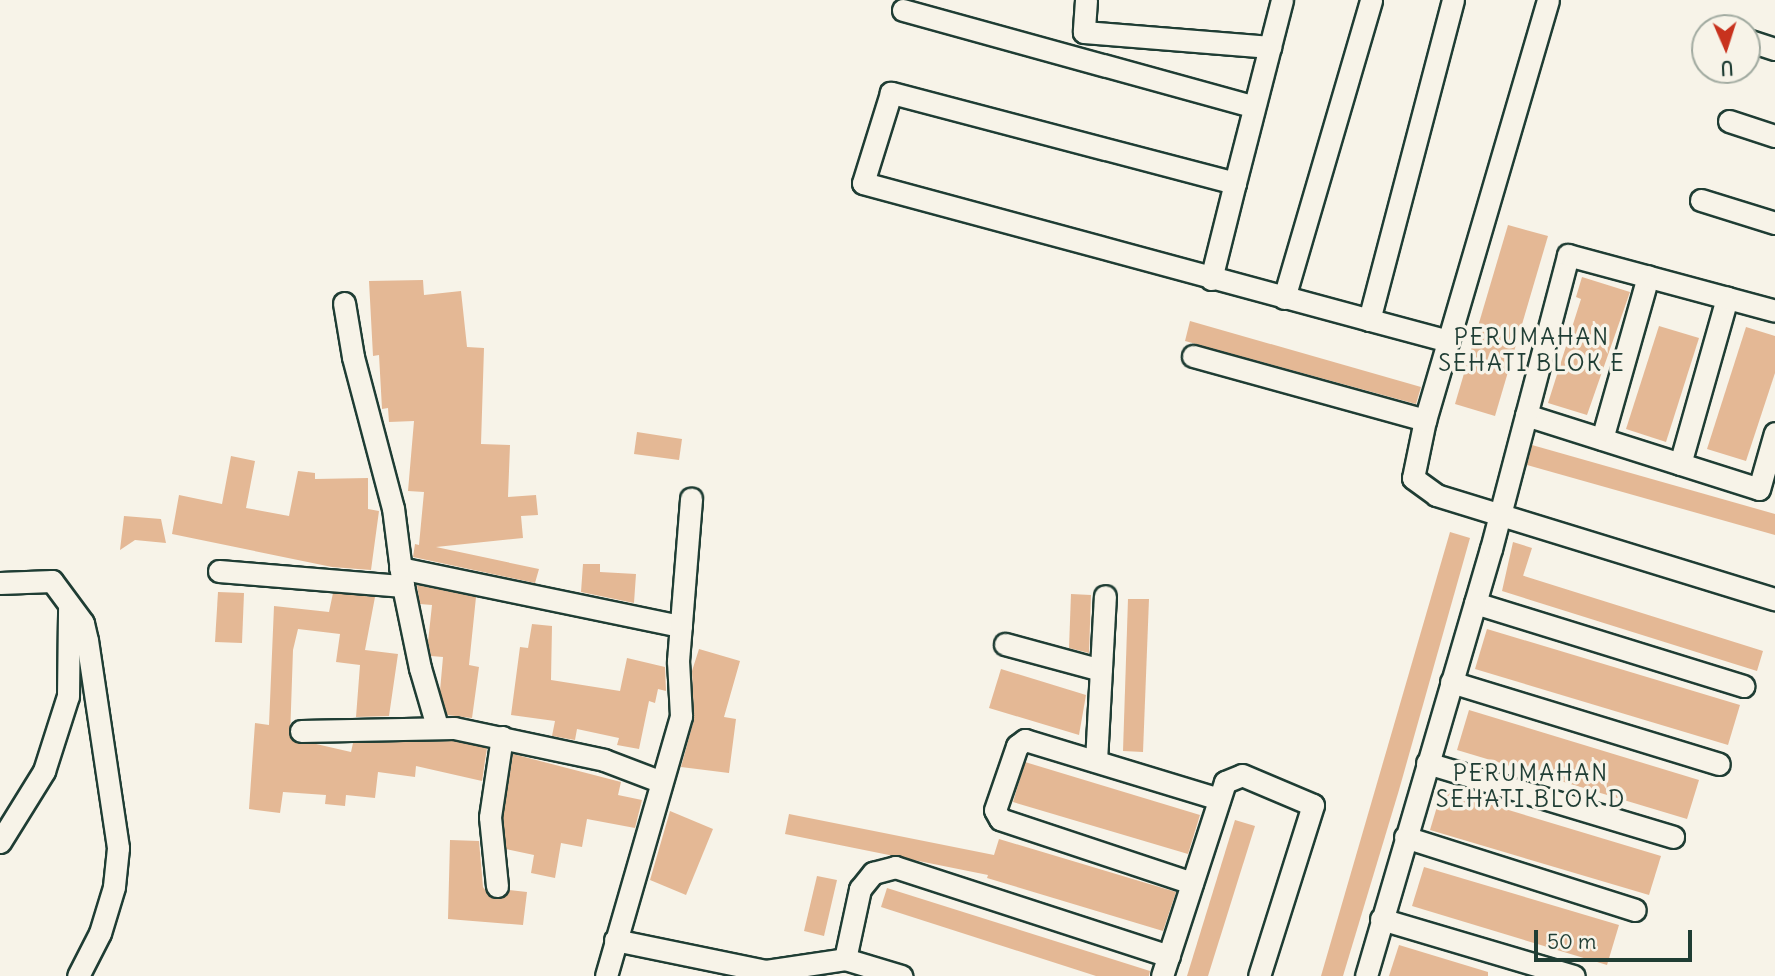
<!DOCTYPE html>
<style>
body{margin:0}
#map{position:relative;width:1775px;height:976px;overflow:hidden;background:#f7f3e8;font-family:Delius,sans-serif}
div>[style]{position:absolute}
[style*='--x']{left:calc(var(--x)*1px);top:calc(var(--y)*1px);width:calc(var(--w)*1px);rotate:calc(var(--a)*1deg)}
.building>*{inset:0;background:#e4b895}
.roads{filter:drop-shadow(2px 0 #1f3d34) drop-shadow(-2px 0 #1f3d34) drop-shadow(0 2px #1f3d34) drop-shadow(0 -2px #1f3d34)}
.minor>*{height:21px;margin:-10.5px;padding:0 10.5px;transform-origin:10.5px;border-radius:10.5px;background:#f7f3e8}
span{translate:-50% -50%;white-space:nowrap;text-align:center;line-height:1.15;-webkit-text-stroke:7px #f7f3e8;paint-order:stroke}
.neighbourhood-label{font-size:23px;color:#1f3d34;letter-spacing:2px}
.north{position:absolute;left:1691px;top:14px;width:70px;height:70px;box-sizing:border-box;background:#f7f3e8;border:2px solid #a1aaa0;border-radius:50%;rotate:177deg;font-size:19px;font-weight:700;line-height:28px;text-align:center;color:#1f3d34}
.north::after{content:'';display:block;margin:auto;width:24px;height:32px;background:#c8321e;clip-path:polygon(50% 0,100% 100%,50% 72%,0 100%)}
.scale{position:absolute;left:1534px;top:930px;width:158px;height:32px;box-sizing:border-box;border:4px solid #1f3d34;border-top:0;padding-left:9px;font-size:21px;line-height:24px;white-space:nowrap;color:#1f3d34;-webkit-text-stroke:5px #f7f3e8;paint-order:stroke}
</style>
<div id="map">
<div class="building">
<i style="clip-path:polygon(1508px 225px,1548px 236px,1495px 416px,1455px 404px)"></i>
<i style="clip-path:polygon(1582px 277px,1630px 292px,1587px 415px,1548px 403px,1581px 299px,1576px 297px)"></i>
<i style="clip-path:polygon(423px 280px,424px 295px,461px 291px,467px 347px,484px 348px,481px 444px,510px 445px,508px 497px,536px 495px,538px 515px,521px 516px,523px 538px,436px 547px,539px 569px,535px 583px,413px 557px,415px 544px,419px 545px,424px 492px,408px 491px,414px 421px,389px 422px,388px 408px,382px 409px,379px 355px,373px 356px,369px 281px)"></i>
<i style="clip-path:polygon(1190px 321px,1421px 387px,1416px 404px,1185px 341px)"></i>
<i style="clip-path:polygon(1659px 326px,1699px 338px,1666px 442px,1626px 429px)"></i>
<i style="clip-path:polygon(1746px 327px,1775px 336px,1775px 373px,1746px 461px,1707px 449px)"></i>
<i style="clip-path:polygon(637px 432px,682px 439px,679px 460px,634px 454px)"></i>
<i style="clip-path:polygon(1532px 445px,1775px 514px,1775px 535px,1527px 465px)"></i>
<i style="clip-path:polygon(231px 456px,255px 461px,246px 508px,289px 516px,298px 471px,315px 473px,315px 479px,368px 478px,368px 509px,379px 511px,371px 570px,332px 567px,172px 534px,179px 495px,222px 504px)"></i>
<i style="clip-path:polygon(124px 516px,161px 519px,166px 543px,135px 540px,120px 550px)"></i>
<i style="clip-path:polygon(1450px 532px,1470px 538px,1399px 790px,1343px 976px,1321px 976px)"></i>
<i style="clip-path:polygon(1513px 542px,1532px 548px,1523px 576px,1518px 574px,1763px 651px,1757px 671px,1502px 591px)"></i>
<i style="clip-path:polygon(583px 564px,600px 564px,600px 572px,636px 574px,634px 603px,581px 592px)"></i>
<i style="clip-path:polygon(417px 585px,476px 597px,469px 665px,479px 667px,472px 718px,447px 715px,440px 691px,443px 657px,431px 656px,428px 642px,432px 605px,420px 604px)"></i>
<i style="clip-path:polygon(218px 592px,244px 593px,242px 643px,215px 642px)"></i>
<i style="clip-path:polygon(333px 593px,375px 597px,365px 650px,398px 654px,389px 716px,356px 717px,360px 665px,336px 662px,340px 634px,298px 629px,293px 650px,290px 738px,351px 752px,353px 743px,453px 741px,487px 748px,482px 781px,416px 766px,415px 777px,378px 772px,375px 798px,346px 795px,345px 806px,325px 804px,326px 795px,283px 792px,280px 813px,249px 809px,255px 723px,269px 725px,274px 606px,329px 612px)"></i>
<i style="clip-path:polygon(1071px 594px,1091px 595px,1089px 653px,1069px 648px)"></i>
<i style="clip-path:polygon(1128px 599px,1149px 599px,1143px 752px,1123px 751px)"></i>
<i style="clip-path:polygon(532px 624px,552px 626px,551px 680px,620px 691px,627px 658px,665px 667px,666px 691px,658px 689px,655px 703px,649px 701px,639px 749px,617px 745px,619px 738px,577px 729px,575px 740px,552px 736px,555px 721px,511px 715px,520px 647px,528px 648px)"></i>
<i style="clip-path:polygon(1487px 629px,1740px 705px,1728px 745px,1475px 669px)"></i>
<i style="clip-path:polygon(699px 649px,740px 661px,724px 717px,736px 719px,729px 773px,681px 767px,694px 719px,692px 671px)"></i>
<i style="clip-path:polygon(1001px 669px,1086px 695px,1079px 735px,989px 708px)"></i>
<i style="clip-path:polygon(1469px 710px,1699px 780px,1687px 819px,1457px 750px)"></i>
<i style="clip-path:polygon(513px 754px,621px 782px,618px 795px,642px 800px,635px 828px,587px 819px,582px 847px,561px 843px,555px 878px,531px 873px,534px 855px,506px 849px,503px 817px)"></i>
<i style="clip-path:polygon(1025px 762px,1200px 815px,1188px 854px,1013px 802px)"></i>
<i style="clip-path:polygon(1442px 790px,1661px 856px,1649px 895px,1430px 830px)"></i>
<i style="clip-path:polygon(670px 811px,713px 829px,686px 895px,650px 880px)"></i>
<i style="clip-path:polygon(789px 814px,994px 855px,999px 839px,1176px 892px,1163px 931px,987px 878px,988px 875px,785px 834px)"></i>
<i style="clip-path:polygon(1235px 820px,1255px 826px,1208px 976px,1187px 976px)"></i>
<i style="clip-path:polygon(450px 840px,479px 841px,483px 887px,491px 898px,504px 897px,509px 890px,527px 892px,523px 925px,448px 919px)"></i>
<i style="clip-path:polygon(1424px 867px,1619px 925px,1607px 965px,1412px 906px)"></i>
<i style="clip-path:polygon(817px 876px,837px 880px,824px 936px,804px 931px)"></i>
<i style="clip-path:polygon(887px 888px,1150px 971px,1149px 976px,1096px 976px,881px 907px)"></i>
<i style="clip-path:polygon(1399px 945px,1488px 972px,1488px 976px,1389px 976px)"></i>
</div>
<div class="roads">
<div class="minor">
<i style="--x:1086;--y:0;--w:32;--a:94"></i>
<i style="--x:1084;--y:32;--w:187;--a:4.6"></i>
<i style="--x:1282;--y:0;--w:189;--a:104.4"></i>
<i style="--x:1235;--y:183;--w:356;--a:-165.3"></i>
<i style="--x:891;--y:93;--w:94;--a:107.3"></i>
<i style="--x:863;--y:183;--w:606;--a:15.11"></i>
<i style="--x:1548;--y:0;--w:438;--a:106.3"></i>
<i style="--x:1425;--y:420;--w:59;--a:101.7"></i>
<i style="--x:1413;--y:478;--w:29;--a:36"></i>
<i style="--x:1436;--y:495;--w:355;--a:17.1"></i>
<i style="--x:903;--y:10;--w:364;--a:15.4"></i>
<i style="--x:1747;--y:40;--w:29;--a:18"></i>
<i style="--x:1729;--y:121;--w:48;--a:18.1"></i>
<i style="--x:1701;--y:200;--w:77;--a:17.3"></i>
<i style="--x:1211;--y:279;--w:99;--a:-76"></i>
<i style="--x:1284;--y:298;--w:310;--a:-73.7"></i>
<i style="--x:344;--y:303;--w:55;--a:80.5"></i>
<i style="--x:353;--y:357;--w:156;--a:75.2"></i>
<i style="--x:393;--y:508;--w:79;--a:82.7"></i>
<i style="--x:403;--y:586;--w:84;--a:78.3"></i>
<i style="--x:420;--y:668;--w:60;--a:73.7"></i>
<i style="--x:1369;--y:320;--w:331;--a:-75.3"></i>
<i style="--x:1193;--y:356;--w:241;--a:15.4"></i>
<i style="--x:1526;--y:415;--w:244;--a:17.6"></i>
<i style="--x:1759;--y:489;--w:58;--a:-74.1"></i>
<i style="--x:1602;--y:439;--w:169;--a:-74.2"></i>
<i style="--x:1680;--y:464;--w:173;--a:-74.2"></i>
<i style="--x:400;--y:568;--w:287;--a:11.7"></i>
<i style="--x:219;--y:571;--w:185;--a:4.7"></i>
<i style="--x:0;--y:583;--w:52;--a:-2.2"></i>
<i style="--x:52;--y:581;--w:52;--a:53.6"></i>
<i style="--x:83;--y:623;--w:17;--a:77"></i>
<i style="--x:87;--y:640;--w:210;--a:81.5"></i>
<i style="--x:118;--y:848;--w:39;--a:96"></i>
<i style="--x:114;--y:887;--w:48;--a:106.9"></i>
<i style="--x:100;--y:933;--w:48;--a:117.1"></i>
<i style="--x:1475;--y:603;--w:281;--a:17.2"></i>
<i style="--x:1005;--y:644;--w:99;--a:15.2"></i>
<i style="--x:1451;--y:682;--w:280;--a:17"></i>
<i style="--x:301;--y:731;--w:153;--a:-1.1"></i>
<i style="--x:454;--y:728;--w:153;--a:12"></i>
<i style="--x:604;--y:760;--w:59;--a:20.9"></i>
<i style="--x:1096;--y:761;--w:165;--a:-86.9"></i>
<i style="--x:1427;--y:763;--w:257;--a:16.7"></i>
<i style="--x:1405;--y:837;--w:241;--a:17.6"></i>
<i style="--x:0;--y:842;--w:84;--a:-58.2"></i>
<i style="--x:44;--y:771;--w:79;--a:-72.3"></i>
<i style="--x:68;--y:696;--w:88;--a:-89.3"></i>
<i style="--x:1192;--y:883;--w:202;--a:-161.6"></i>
<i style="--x:1000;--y:819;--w:10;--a:-119"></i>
<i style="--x:995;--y:810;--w:68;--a:-71"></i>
<i style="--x:1017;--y:746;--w:10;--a:-37"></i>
<i style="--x:1025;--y:740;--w:203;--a:16.9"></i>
<i style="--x:497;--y:886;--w:69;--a:-95.8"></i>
<i style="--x:490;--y:817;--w:81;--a:-81.5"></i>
<i style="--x:1381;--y:919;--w:201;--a:16.5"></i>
<i style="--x:615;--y:940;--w:154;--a:11.6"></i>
<i style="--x:766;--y:971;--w:80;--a:-8.6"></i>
<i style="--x:845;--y:959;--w:59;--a:16.9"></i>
<i style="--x:845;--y:959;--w:72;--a:-77.9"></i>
<i style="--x:860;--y:889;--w:21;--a:-51"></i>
<i style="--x:873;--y:873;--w:23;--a:-15"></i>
<i style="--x:895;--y:867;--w:288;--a:18"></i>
<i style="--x:606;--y:976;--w:271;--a:-73.9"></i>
<i style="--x:681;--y:716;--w:55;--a:-93.1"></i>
<i style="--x:678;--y:661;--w:163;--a:-85.4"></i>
<i style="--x:1162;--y:976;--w:204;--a:-72"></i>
<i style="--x:1225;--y:782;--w:18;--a:-22"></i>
<i style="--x:1242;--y:775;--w:77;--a:22.9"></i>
<i style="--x:1313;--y:805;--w:179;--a:107.5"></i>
<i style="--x:1366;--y:976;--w:445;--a:-73.7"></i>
<i style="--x:1491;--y:549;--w:304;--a:-75.3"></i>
<i style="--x:1568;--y:255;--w:214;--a:15.1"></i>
</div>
</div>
<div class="neighbourhood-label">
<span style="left:1532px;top:350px">PERUMAHAN<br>SEHATI BLOK E</span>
<span style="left:1531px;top:786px">PERUMAHAN<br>SEHATI BLOK D</span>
</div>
<div class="north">U</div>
<div class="scale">50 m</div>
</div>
